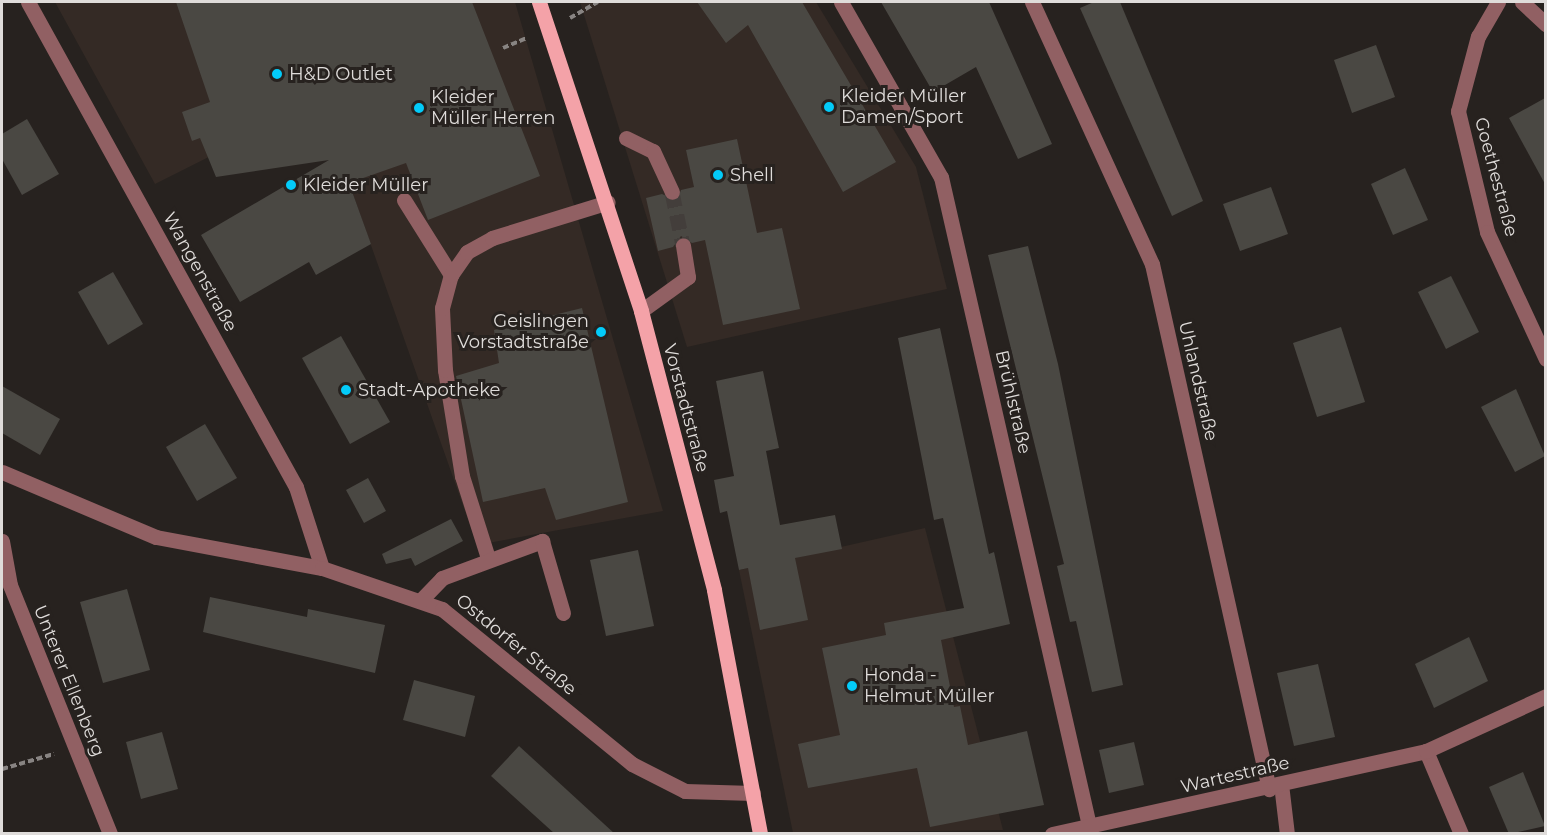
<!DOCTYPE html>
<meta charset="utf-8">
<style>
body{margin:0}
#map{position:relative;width:1547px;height:835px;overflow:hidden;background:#27221f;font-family:Montserrat,sans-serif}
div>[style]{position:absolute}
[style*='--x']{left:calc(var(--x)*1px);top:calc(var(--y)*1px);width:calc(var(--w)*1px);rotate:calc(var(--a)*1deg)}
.built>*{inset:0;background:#342a25}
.building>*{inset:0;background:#4a4843}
.minor-tunnel>*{height:15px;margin-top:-7.5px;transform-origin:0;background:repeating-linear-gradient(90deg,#433e3b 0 15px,transparent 0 23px)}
.path>*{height:4px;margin-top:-2px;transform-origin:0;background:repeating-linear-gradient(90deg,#888482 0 6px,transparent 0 9px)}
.minor>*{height:15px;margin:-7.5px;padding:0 7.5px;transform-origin:7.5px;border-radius:7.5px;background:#916063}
.major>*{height:15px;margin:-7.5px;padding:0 7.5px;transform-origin:7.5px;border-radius:7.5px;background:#f4a2a8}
.dots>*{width:16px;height:16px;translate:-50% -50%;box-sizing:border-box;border:3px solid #27221f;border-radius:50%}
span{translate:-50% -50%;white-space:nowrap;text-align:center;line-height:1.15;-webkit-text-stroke:6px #27221f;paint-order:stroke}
.poi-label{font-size:18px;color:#dfdcda}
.left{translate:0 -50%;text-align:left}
.right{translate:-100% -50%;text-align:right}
.street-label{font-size:18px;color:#dfdcda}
.frame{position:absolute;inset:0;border:3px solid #dfdcda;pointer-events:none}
</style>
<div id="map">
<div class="built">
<i style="clip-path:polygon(55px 2px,515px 2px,663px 511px,477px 545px,320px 101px,155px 184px)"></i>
<i style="clip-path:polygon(580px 2px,816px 2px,916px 167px,947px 289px,687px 347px)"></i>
<i style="clip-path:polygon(925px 528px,1003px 830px,793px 833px,739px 570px)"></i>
</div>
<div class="building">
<i style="clip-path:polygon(176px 2px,472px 2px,540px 176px,428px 220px,406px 163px,349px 183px,371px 244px,316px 275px,309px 262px,240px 302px,201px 235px,329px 160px,216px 177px,200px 138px,192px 141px,182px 112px,210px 102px)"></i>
<i style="clip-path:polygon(697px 2px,802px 2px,896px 162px,843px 192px,748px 25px,726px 43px)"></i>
<i style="clip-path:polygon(881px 2px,989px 2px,1052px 144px,1018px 159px,976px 67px,933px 92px)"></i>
<i style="clip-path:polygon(1094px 2px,1120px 2px,1203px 201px,1172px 216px,1080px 8px)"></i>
<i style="clip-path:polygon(1376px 45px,1395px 97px,1352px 113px,1334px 60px)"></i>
<i style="clip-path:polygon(1545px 98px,1545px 184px,1509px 118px)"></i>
<i style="clip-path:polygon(27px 119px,59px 174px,22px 195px,2px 159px,2px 134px)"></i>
<i style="clip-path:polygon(737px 139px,757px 233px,782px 228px,800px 309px,723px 325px,705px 240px,692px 243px,681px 236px,673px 247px,658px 251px,646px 198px,662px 194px,677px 201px,681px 190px,694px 187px,686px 150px)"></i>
<i style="clip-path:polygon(1405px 168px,1428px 220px,1393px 235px,1371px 184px)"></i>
<i style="clip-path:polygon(1271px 187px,1288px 234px,1240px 251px,1223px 204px)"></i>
<i style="clip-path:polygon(1028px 246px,1058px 364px,1123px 685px,1092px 692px,1076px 621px,1070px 622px,1057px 566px,1064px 564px,988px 255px)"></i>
<i style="clip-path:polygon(113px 272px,143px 324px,108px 345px,78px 292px)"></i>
<i style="clip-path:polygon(1451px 276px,1479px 332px,1446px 349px,1418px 292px)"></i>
<i style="clip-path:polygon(582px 308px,628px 502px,556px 520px,545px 488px,483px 502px,456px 376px,499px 363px,494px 330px)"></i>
<i style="clip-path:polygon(1341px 327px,1365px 402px,1317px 417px,1293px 343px)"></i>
<i style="clip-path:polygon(940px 328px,989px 554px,994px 552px,1010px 624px,941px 640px,954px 707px,960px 706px,968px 745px,1027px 731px,1044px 805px,930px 827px,917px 768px,808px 788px,798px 744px,840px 735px,822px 648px,886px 635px,884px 623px,964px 608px,943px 518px,934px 520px,898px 338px)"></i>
<i style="clip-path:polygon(341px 336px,390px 422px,350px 444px,302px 358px)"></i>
<i style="clip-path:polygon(763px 371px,779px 448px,766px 451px,780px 525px,835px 515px,842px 549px,795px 558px,808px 620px,760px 630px,748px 568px,739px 570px,727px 511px,720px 513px,714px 480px,734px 476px,716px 381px)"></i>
<i style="clip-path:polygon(2px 386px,60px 419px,40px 455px,2px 433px)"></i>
<i style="clip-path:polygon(1516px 389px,1545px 456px,1515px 472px,1481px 407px)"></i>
<i style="clip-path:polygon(205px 424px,237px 478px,197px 501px,166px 447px)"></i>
<i style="clip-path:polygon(368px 478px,386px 511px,364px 523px,346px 490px)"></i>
<i style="clip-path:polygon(451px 519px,463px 541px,415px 566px,411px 558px,386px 564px,382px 554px)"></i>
<i style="clip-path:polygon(638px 550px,654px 626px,606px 636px,590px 560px)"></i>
<i style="clip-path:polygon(127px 589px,150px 670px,103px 683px,80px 602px)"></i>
<i style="clip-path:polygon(210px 597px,307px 617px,308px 609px,385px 625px,375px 673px,203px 632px)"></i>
<i style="clip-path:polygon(1469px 637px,1488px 681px,1434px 708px,1415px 664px)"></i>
<i style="clip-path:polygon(1318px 664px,1335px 737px,1294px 746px,1277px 673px)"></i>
<i style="clip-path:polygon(414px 680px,475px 696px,465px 737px,403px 720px)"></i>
<i style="clip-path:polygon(162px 732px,178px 789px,141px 799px,126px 742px)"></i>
<i style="clip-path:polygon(1134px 742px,1144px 785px,1109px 793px,1099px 750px)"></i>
<i style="clip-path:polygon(519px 746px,615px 834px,555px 834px,491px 776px)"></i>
<i style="clip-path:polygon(1523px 772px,1545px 826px,1509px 834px,1489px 787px)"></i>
</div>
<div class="minor-tunnel">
<i style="--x:672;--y:192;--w:54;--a:78.3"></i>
</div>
<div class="path">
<i style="--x:570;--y:18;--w:32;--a:-30"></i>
<i style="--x:503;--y:48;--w:26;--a:-23"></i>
<i style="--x:2;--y:769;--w:54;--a:-16.1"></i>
</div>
<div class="minor">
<i style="--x:28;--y:2;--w:554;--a:61.08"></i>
<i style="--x:296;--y:487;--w:85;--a:72.2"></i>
<i style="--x:841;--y:2;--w:202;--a:60.3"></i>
<i style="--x:941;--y:177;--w:674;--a:77.14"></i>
<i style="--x:1032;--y:2;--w:288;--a:65.4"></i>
<i style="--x:1152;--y:264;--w:538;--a:77.44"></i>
<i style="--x:1498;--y:2;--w:39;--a:120"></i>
<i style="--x:1478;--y:36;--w:78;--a:104.9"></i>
<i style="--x:1458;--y:111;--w:124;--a:76.5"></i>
<i style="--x:1487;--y:232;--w:140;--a:65.1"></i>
<i style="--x:1522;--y:2;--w:33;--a:43"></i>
<i style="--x:626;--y:138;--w:30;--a:26"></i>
<i style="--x:653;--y:151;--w:45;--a:65.1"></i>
<i style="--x:404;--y:200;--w:89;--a:57.9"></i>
<i style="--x:641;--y:311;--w:58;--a:-35.9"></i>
<i style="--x:688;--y:277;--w:32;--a:-99"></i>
<i style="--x:2;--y:472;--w:167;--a:22.9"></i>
<i style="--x:156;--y:537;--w:169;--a:10.6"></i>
<i style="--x:322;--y:568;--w:127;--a:18.9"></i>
<i style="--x:442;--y:609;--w:245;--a:39.2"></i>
<i style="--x:632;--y:764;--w:59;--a:27"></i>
<i style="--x:685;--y:791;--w:68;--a:1.7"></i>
<i style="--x:2;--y:541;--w:45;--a:79.7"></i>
<i style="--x:10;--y:585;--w:268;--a:68.1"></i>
<i style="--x:488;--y:558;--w:86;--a:-107.6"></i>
<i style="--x:462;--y:476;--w:107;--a:-99.1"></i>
<i style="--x:445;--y:370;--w:62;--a:-92.8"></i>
<i style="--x:442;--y:308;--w:34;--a:-75"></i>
<i style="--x:451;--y:275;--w:28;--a:-55"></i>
<i style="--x:467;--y:252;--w:29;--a:-29"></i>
<i style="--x:492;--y:238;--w:121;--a:-17.2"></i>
<i style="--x:420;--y:601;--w:32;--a:-46"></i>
<i style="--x:442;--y:578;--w:107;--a:-20.3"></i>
<i style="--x:542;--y:541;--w:75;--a:73.7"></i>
<i style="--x:1426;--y:751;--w:90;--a:67.1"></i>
<i style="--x:1281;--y:784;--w:50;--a:83.2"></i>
<i style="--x:1052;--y:834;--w:383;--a:-12.5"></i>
<i style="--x:1426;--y:751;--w:132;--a:-24.6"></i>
</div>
<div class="major">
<i style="--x:539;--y:2;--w:325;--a:71.7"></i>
<i style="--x:641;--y:311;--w:288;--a:75.3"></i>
<i style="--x:714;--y:590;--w:248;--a:79.3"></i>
</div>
<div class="dots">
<i style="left:277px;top:74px;background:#03cbf9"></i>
<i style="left:829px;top:107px;background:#03cbf9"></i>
<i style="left:419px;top:108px;background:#03cbf9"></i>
<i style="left:718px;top:175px;background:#03cbf9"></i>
<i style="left:291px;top:185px;background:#03cbf9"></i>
<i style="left:601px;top:332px;background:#03cbf9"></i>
<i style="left:346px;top:390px;background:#03cbf9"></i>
<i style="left:852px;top:686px;background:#03cbf9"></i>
</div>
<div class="poi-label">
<span class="left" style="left:289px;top:74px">H&amp;D Outlet</span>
<span class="left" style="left:841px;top:107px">Kleider Müller<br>Damen/Sport</span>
<span class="left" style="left:431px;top:108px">Kleider<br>Müller Herren</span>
<span class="left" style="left:730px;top:175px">Shell</span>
<span class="left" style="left:303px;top:185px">Kleider Müller</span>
<span class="right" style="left:589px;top:332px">Geislingen<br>Vorstadtstraße</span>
<span class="left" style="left:358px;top:390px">Stadt-Apotheke</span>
<span class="left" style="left:864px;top:686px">Honda -<br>Helmut Müller</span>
</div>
<div class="street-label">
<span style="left:1496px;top:177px;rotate:75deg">Goethestraße</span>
<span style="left:200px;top:272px;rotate:61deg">Wangenstraße</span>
<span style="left:1198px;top:381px;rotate:77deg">Uhlandstraße</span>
<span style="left:1013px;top:402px;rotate:77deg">Brühlstraße</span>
<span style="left:686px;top:408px;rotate:75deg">Vorstadtstraße</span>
<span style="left:516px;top:645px;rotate:39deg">Ostdorfer Straße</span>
<span style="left:69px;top:681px;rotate:68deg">Unterer Ellenberg</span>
<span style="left:1235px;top:775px;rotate:-13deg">Wartestraße</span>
</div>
<div class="frame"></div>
</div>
